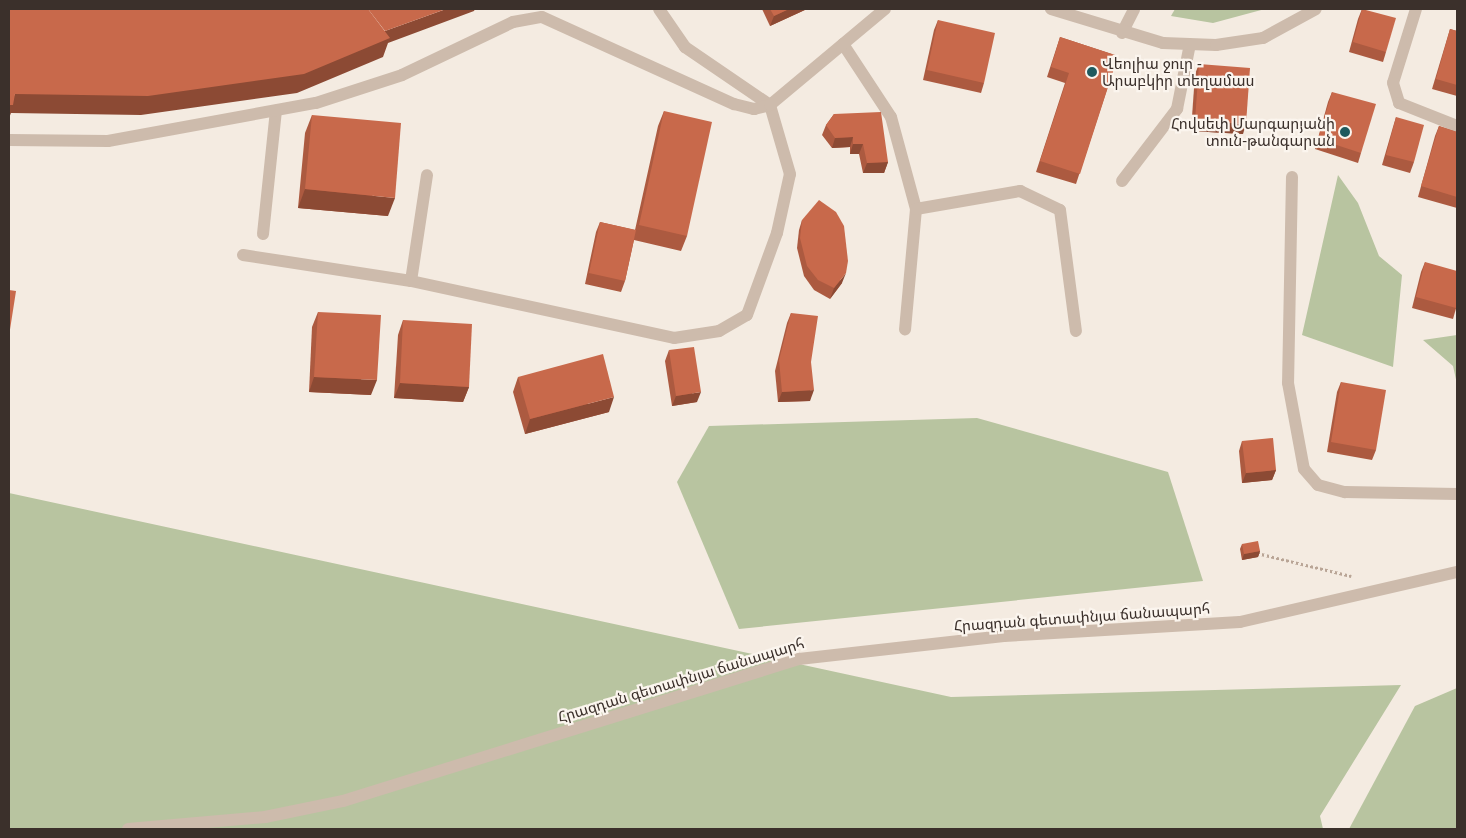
<!DOCTYPE html>
<meta charset="utf-8">
<style>
body{margin:0}
#map{position:relative;width:1466px;height:838px;overflow:hidden;background:#f4ebe1;font-family:"Noto Sans","Noto Sans Armenian",sans-serif}
div>[style]{position:absolute}
[style*='--x']{left:calc(var(--x)*1px);top:calc(var(--y)*1px);width:calc(var(--w)*1px);rotate:calc(var(--a)*1deg)}
.green>*{inset:0;background:#b8c4a0}
.path>*{height:3px;margin-top:-1.5px;transform-origin:0;background:repeating-linear-gradient(90deg,#b9a596 0 2.5px,transparent 0 5px)}
.service>*{height:12px;margin:-6px;padding:0 6px;transform-origin:6px;border-radius:6px;background:#cdbbac}
.minor>*{height:12px;margin:-6px;padding:0 6px;transform-origin:6px;border-radius:6px;background:#cdbbac}
.tertiary>*{height:12px;margin:-6px;padding:0 6px;transform-origin:6px;border-radius:6px;background:#cdbbac}
.wall>*{inset:0;background:#ac5a40}
.shaded-wall>*{inset:0;background:#8c4a34}
.building>*{inset:0;background:#c8694b}
.dots>*{width:14px;height:14px;translate:-50% -50%;box-sizing:border-box;border:2px solid #fbf5ee;border-radius:50%}
span{translate:-50% -50%;white-space:nowrap;text-align:center;line-height:1.15;-webkit-text-stroke:4.5px #fbf5ee;paint-order:stroke}
.poi-label{font-size:15px;color:#3b302b}
.left{translate:0 -50%;text-align:left}
.right{translate:-100% -50%;text-align:right}
.street-label{font-size:15px;color:#3b302b}
.frame{position:absolute;inset:0;border:10px solid #3b302b;pointer-events:none}
</style>
<div id="map">
<div class="green">
<i style="clip-path:polygon(1175px 9px,1265px 9px,1213px 23px,1171px 16px)"></i>
<i style="clip-path:polygon(1338px 175px,1358px 203px,1379px 256px,1402px 275px,1393px 367px,1302px 335px)"></i>
<i style="clip-path:polygon(1457px 335px,1457px 384px,1453px 366px,1423px 340px)"></i>
<i style="clip-path:polygon(977px 418px,1168px 472px,1203px 581px,739px 629px,677px 482px,709px 426px)"></i>
<i style="clip-path:polygon(9px 493px,951px 697px,1401px 685px,1320px 816px,1323px 829px,9px 829px)"></i>
<i style="clip-path:polygon(1457px 688px,1457px 829px,1349px 829px,1415px 706px)"></i>
</div>
<div class="path">
<i style="--x:1257;--y:553;--w:97;--a:13.7"></i>
</div>
<div class="service">
<i style="--x:1122;--y:33;--w:27;--a:-63"></i>
<i style="--x:843;--y:44;--w:87;--a:56.7"></i>
<i style="--x:891;--y:117;--w:95;--a:74.8"></i>
<i style="--x:916;--y:209;--w:121;--a:95.2"></i>
<i style="--x:1292;--y:177;--w:206;--a:91.1"></i>
<i style="--x:1288;--y:383;--w:87;--a:79.5"></i>
<i style="--x:1304;--y:469;--w:21;--a:49"></i>
<i style="--x:1318;--y:485;--w:28;--a:15"></i>
<i style="--x:1345;--y:492;--w:112;--a:1"></i>
<i style="--x:1122;--y:181;--w:91;--a:-52.6"></i>
<i style="--x:1177;--y:109;--w:66;--a:-78.7"></i>
<i style="--x:916;--y:209;--w:106;--a:-9.8"></i>
<i style="--x:1020;--y:191;--w:44;--a:25.4"></i>
<i style="--x:1060;--y:210;--w:122;--a:82.5"></i>
<i style="--x:263;--y:234;--w:124;--a:-84"></i>
<i style="--x:243;--y:255;--w:170;--a:8.8"></i>
<i style="--x:411;--y:281;--w:269;--a:12.2"></i>
<i style="--x:674;--y:338;--w:46;--a:-8.8"></i>
<i style="--x:719;--y:331;--w:32;--a:-30"></i>
<i style="--x:747;--y:315;--w:87;--a:-69.9"></i>
<i style="--x:777;--y:233;--w:60;--a:-77.6"></i>
<i style="--x:790;--y:174;--w:72;--a:-106.2"></i>
<i style="--x:770;--y:105;--w:103;--a:-145.7"></i>
<i style="--x:685;--y:47;--w:46;--a:-124.4"></i>
<i style="--x:411;--y:281;--w:107;--a:-81.4"></i>
</div>
<div class="minor">
<i style="--x:1051;--y:9;--w:117;--a:16.9"></i>
<i style="--x:1163;--y:43;--w:53;--a:2.2"></i>
<i style="--x:1216;--y:45;--w:48;--a:-8.5"></i>
<i style="--x:1263;--y:38;--w:60;--a:-28.7"></i>
<i style="--x:1416;--y:9;--w:77;--a:107.3"></i>
<i style="--x:1393;--y:83;--w:21;--a:73"></i>
<i style="--x:1399;--y:103;--w:62;--a:21.6"></i>
<i style="--x:9;--y:140;--w:99;--a:0.6"></i>
<i style="--x:108;--y:141;--w:211;--a:-10.4"></i>
<i style="--x:316;--y:103;--w:90;--a:-18"></i>
<i style="--x:402;--y:75;--w:123;--a:-25.5"></i>
<i style="--x:513;--y:22;--w:29;--a:-10"></i>
<i style="--x:542;--y:17;--w:211;--a:24.4"></i>
<i style="--x:734;--y:104;--w:21;--a:14"></i>
<i style="--x:754;--y:109;--w:16;--a:-14"></i>
<i style="--x:770;--y:105;--w:150;--a:-39.9"></i>
</div>
<div class="tertiary">
<i style="--x:128;--y:829;--w:138;--a:-5"></i>
<i style="--x:265;--y:817;--w:80;--a:-11.6"></i>
<i style="--x:343;--y:801;--w:478;--a:-17.3"></i>
<i style="--x:799;--y:659;--w:206;--a:-6.4"></i>
<i style="--x:1004;--y:636;--w:236;--a:-3.4"></i>
<i style="--x:1240;--y:622;--w:223;--a:-13"></i>
</div>
<div class="wall">
<i style="clip-path:polygon(762px 9px,807px 9px,770px 26px)"></i>
<i style="clip-path:polygon(1362px 9px,1386px 52px,1383px 62px,1349px 52px,1358px 19px)"></i>
<i style="clip-path:polygon(938px 20px,984px 83px,981px 93px,923px 80px,934px 30px)"></i>
<i style="clip-path:polygon(1450px 29px,1457px 31px,1457px 96px,1432px 89px)"></i>
<i style="clip-path:polygon(1060px 37px,1118px 56px,1076px 184px,1036px 172px,1065px 83px,1047px 77px)"></i>
<i style="clip-path:polygon(1199px 64px,1243px 134px,1191px 131px,1195px 74px)"></i>
<i style="clip-path:polygon(1332px 92px,1361px 153px,1358px 163px,1315px 149px,1328px 102px)"></i>
<i style="clip-path:polygon(664px 111px,687px 236px,681px 251px,634px 240px,625px 281px,621px 292px,585px 284px,596px 232px,600px 222px,635px 230px,658px 126px)"></i>
<i style="clip-path:polygon(834px 114px,888px 162px,884px 173px,863px 173px,859px 154px,850px 154px,850px 147px,832px 148px,822px 135px,826px 125px)"></i>
<i style="clip-path:polygon(312px 115px,388px 216px,298px 208px,305px 133px)"></i>
<i style="clip-path:polygon(1396px 117px,1414px 162px,1410px 173px,1382px 165px,1393px 127px)"></i>
<i style="clip-path:polygon(1439px 126px,1457px 132px,1457px 208px,1418px 197px,1435px 136px)"></i>
<i style="clip-path:polygon(802px 220px,842px 283px,830px 299px,814px 290px,804px 276px,797px 248px,799px 230px)"></i>
<i style="clip-path:polygon(1425px 262px,1457px 305px,1453px 319px,1412px 308px,1421px 272px)"></i>
<i style="clip-path:polygon(318px 312px,371px 395px,309px 392px,312px 327px)"></i>
<i style="clip-path:polygon(791px 313px,811px 362px,810px 401px,778px 402px,775px 371px,787px 323px)"></i>
<i style="clip-path:polygon(403px 320px,469px 387px,463px 402px,394px 398px,398px 335px)"></i>
<i style="clip-path:polygon(669px 350px,697px 402px,672px 406px,665px 361px)"></i>
<i style="clip-path:polygon(518px 377px,609px 412px,525px 434px,513px 392px)"></i>
<i style="clip-path:polygon(1341px 382px,1376px 450px,1372px 460px,1327px 452px,1337px 392px)"></i>
<i style="clip-path:polygon(1242px 441px,1276px 470px,1272px 480px,1242px 483px,1239px 451px)"></i>
<i style="clip-path:polygon(1242px 544px,1260px 551px,1258px 557px,1242px 560px,1240px 549px)"></i>
</div>
<div class="shaded-wall">
<i style="clip-path:polygon(446px 9px,475px 9px,474px 11px,388px 43px,383px 57px,297px 93px,141px 115px,11px 113px,9px 118px,9px 105px,15px 94px,385px 31px)"></i>
<i style="clip-path:polygon(789px 9px,807px 9px,770px 26px,774px 16px)"></i>
<i style="clip-path:polygon(1195px 121px,1246px 124px,1243px 134px,1191px 131px)"></i>
<i style="clip-path:polygon(853px 137px,850px 147px,832px 148px,835px 138px)"></i>
<i style="clip-path:polygon(853px 144px,863px 144px,859px 154px,850px 154px)"></i>
<i style="clip-path:polygon(888px 162px,884px 173px,863px 173px,867px 163px)"></i>
<i style="clip-path:polygon(305px 189px,395px 198px,388px 216px,298px 208px)"></i>
<i style="clip-path:polygon(846px 273px,842px 283px,830px 299px,834px 288px)"></i>
<i style="clip-path:polygon(314px 377px,377px 380px,371px 395px,309px 392px)"></i>
<i style="clip-path:polygon(400px 383px,469px 387px,463px 402px,394px 398px)"></i>
<i style="clip-path:polygon(814px 390px,810px 401px,778px 402px,782px 392px)"></i>
<i style="clip-path:polygon(701px 392px,697px 402px,672px 406px,676px 396px)"></i>
<i style="clip-path:polygon(614px 397px,609px 412px,525px 434px,530px 419px)"></i>
<i style="clip-path:polygon(1276px 470px,1272px 480px,1242px 483px,1246px 473px)"></i>
<i style="clip-path:polygon(1260px 551px,1258px 557px,1242px 560px,1244px 554px)"></i>
</div>
<div class="building">
<i style="clip-path:polygon(9px 9px,368px 9px,390px 38px,304px 74px,148px 96px,15px 94px,13px 105px,9px 105px)"></i>
<i style="clip-path:polygon(368px 9px,446px 9px,385px 31px)"></i>
<i style="clip-path:polygon(770px 9px,789px 9px,774px 16px)"></i>
<i style="clip-path:polygon(1362px 9px,1396px 18px,1386px 52px,1353px 42px)"></i>
<i style="clip-path:polygon(938px 20px,995px 33px,984px 83px,927px 70px)"></i>
<i style="clip-path:polygon(1450px 29px,1457px 31px,1457px 85px,1436px 79px)"></i>
<i style="clip-path:polygon(1060px 37px,1118px 56px,1080px 174px,1040px 161px,1069px 73px,1051px 67px)"></i>
<i style="clip-path:polygon(1199px 64px,1250px 68px,1246px 124px,1195px 121px)"></i>
<i style="clip-path:polygon(1332px 92px,1376px 104px,1361px 153px,1318px 139px)"></i>
<i style="clip-path:polygon(664px 111px,712px 122px,687px 236px,639px 225px)"></i>
<i style="clip-path:polygon(881px 112px,888px 162px,867px 163px,863px 144px,853px 144px,853px 137px,835px 138px,826px 125px,834px 114px)"></i>
<i style="clip-path:polygon(312px 115px,401px 123px,395px 198px,305px 189px)"></i>
<i style="clip-path:polygon(1396px 117px,1424px 125px,1414px 162px,1386px 155px)"></i>
<i style="clip-path:polygon(1439px 126px,1457px 132px,1457px 197px,1421px 186px)"></i>
<i style="clip-path:polygon(819px 200px,836px 212px,844px 226px,848px 261px,846px 273px,834px 288px,818px 280px,807px 266px,800px 238px,802px 220px)"></i>
<i style="clip-path:polygon(600px 222px,636px 230px,625px 281px,589px 273px)"></i>
<i style="clip-path:polygon(1425px 262px,1457px 271px,1457px 305px,1456px 308px,1416px 297px)"></i>
<i style="clip-path:polygon(9px 290px,16px 291px,9px 336px)"></i>
<i style="clip-path:polygon(318px 312px,381px 315px,377px 380px,314px 377px)"></i>
<i style="clip-path:polygon(791px 313px,818px 316px,811px 362px,814px 390px,782px 392px,779px 360px)"></i>
<i style="clip-path:polygon(403px 320px,472px 324px,469px 387px,400px 383px)"></i>
<i style="clip-path:polygon(694px 347px,701px 392px,676px 396px,669px 350px)"></i>
<i style="clip-path:polygon(603px 354px,614px 397px,530px 419px,518px 377px)"></i>
<i style="clip-path:polygon(1341px 382px,1386px 390px,1376px 450px,1331px 442px)"></i>
<i style="clip-path:polygon(1273px 438px,1276px 470px,1246px 473px,1242px 441px)"></i>
<i style="clip-path:polygon(1258px 541px,1260px 551px,1244px 554px,1242px 544px)"></i>
</div>
<div class="dots">
<i style="left:1092px;top:72px;background:#1f5a5e"></i>
<i style="left:1345px;top:132px;background:#1f5a5e"></i>
</div>
<div class="poi-label">
<span class="left" style="left:1102px;top:72px">Վեոլիա ջուր -<br>Արաբկիր տեղամաս</span>
<span class="right" style="left:1335px;top:132px">Հովսեփ Մարգարյանի<br>տուն-թանգարան</span>
</div>
<div class="street-label">
<span style="left:1082px;top:617px;rotate:-4deg">Հրազդան գետափնյա ճանապարհ</span>
<span style="left:681px;top:680px;rotate:-17deg">Հրազդան գետափնյա ճանապարհ</span>
</div>
<div class="frame"></div>
</div>
